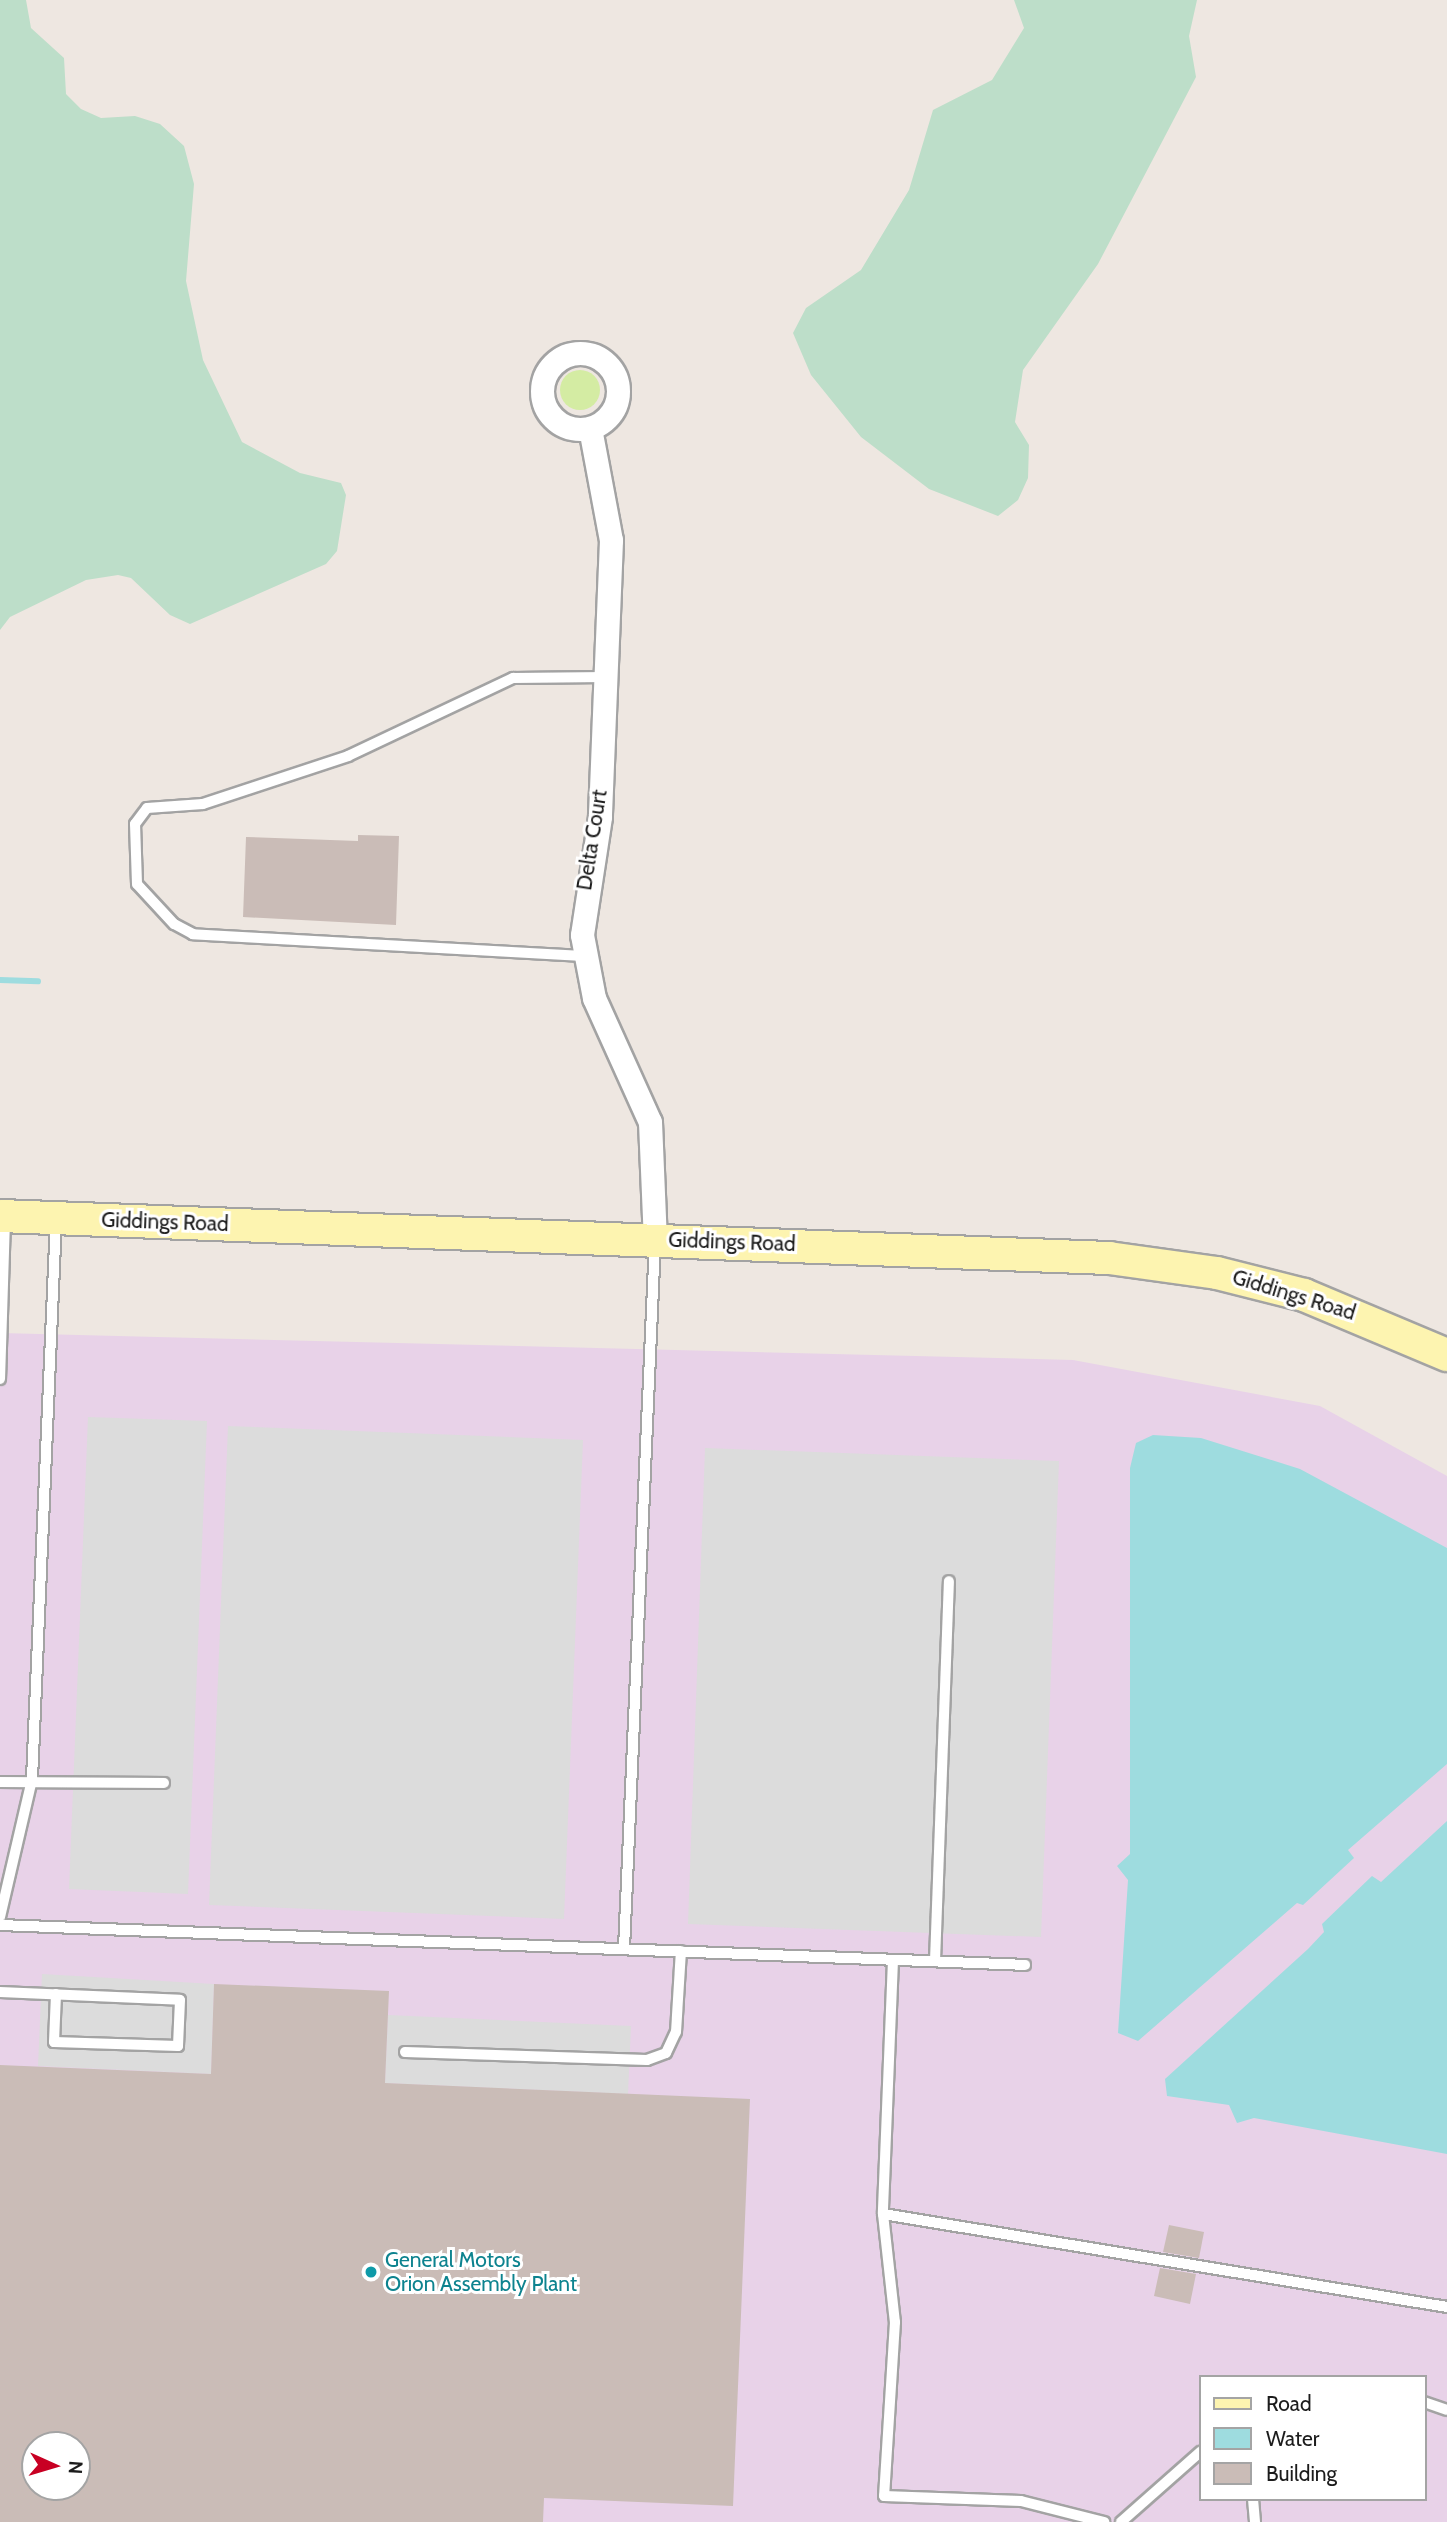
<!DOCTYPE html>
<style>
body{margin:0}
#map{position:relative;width:1447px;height:2522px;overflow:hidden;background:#eee7e1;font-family:Cabin,sans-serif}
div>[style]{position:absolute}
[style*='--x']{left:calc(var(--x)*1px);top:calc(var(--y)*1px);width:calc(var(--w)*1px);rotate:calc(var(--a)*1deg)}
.industrial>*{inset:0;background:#e8d2e8}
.grass>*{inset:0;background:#d4eca3}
.round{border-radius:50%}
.wetland>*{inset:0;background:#bddec9}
.parking>*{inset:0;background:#dcdcdc}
.water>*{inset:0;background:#9edcdf}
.stream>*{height:6px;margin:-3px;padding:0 3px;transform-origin:3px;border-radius:3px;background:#9edcdf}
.building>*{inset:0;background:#cabcb7}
.roads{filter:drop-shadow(2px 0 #a3a3a3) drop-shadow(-2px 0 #a3a3a3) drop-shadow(0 2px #a3a3a3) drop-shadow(0 -2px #a3a3a3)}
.lane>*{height:10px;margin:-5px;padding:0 5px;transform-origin:5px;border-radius:5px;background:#fff}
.street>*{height:23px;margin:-11.5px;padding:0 11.5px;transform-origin:11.5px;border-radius:11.5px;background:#fff}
.street>.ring{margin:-11.5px;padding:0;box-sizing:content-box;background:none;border:23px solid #fff;border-radius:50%}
.secondary>*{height:32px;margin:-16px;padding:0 16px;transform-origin:16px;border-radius:16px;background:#fdf4b0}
.dots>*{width:19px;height:19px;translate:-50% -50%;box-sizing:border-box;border:4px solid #fff;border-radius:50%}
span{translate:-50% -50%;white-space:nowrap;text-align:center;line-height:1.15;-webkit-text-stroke:6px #fff;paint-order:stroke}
.street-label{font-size:21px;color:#1c1c1c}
.culture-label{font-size:21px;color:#0d838f}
.left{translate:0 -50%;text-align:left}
.legend{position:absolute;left:1199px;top:2375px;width:228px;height:126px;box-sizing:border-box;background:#fff;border:2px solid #a4a4a4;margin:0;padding:9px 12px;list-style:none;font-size:21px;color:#1c1c1c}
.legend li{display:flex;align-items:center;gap:14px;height:35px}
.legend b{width:35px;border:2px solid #a4a4a4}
.north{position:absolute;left:21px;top:2431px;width:70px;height:70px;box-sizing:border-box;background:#fff;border:2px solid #a4a4a4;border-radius:50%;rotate:94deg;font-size:19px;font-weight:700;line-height:28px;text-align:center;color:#1c1c1c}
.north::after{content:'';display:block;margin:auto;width:24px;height:32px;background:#c80023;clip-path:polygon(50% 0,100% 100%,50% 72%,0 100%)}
</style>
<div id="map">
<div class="industrial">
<i style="clip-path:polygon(evenodd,0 1333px,1073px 1360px,1320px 1406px,1447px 1476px,1447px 2522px,0 2522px,0 1333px,1200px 2377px,1424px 2377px,1424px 2499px,1200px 2499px,1200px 2377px,0 1333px,35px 2445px,77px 2445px,77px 2487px,35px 2487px,35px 2445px)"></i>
</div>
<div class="grass">
<i class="round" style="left:560px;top:370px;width:40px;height:40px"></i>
</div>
<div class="wetland">
<i style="clip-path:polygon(0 0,26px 0,31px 28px,64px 58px,66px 94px,81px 109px,101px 118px,135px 116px,160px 124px,184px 146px,194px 184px,186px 281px,203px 360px,242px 442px,300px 473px,341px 483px,346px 495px,337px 551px,326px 564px,190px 624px,170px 615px,131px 578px,118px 575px,86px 580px,10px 617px,0 630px)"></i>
<i style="clip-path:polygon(1014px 0,1197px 0,1189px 36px,1196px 77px,1098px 264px,1023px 370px,1015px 422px,1029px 445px,1028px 478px,1018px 500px,998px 516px,929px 489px,861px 437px,811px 375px,793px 333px,806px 308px,861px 270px,909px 190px,933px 110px,992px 80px,1024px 28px)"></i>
</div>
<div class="parking">
<i style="clip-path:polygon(88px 1417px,207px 1421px,188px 1894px,69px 1889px)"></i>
<i style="clip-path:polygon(228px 1426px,583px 1440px,564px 1919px,209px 1905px)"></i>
<i style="clip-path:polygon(705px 1448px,1059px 1461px,1041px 1937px,688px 1924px)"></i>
<i style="clip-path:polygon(42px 1974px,214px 1984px,211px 2074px,38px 2066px)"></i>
<i style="clip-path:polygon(388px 2015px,631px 2026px,628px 2094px,385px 2083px)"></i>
</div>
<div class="water">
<i style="clip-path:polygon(1153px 1435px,1201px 1438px,1300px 1469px,1447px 1548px,1447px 1764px,1348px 1850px,1354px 1858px,1303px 1905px,1297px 1903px,1138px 2041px,1118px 2033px,1128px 1880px,1117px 1866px,1130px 1854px,1130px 1468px,1136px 1443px)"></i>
<i style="clip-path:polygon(1447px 1821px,1447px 2154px,1254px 2118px,1237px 2123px,1229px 2105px,1167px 2096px,1165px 2079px,1308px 1949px,1324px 1932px,1322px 1924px,1372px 1876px,1381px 1882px)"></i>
</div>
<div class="stream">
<i style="--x:0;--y:980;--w:38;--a:2"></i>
</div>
<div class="building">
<i style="clip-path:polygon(358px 835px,399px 836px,396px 925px,243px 917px,246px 837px,358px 841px)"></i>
<i style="clip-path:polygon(evenodd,214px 1984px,389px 1991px,385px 2083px,750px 2099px,733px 2506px,544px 2498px,543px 2522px,0 2522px,0 2065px,211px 2074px,214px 1984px,35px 2445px,77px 2445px,77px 2487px,35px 2487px,35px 2445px)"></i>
<i style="clip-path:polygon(1169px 2225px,1204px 2232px,1199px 2258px,1163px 2252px)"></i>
<i style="clip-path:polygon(1160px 2268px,1196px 2274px,1190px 2304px,1154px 2296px)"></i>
</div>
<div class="roads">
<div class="lane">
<i style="--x:583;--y:956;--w:391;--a:-176.8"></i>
<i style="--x:193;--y:934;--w:21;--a:-152"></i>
<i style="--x:174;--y:924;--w:54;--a:-132.8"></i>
<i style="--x:137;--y:884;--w:60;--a:-91.9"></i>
<i style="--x:135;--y:824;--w:20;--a:-53"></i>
<i style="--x:147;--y:808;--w:56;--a:-4.1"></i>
<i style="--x:203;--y:804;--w:153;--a:-18.3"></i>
<i style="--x:348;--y:756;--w:183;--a:-25.3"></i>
<i style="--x:513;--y:678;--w:93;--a:-0.6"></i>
<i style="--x:0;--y:1379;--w:160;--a:-88.2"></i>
<i style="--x:0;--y:1782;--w:164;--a:0.3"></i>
<i style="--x:0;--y:1917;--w:142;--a:-76.9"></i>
<i style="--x:32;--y:1779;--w:559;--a:-87.54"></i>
<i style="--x:0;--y:1925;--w:1026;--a:2.23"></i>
<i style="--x:624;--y:1949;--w:708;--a:-87.49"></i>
<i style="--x:893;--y:1960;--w:254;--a:92.3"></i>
<i style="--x:883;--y:2214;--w:109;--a:83.7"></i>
<i style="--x:895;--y:2322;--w:174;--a:93.6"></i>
<i style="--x:884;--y:2496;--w:137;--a:2.1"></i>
<i style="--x:1021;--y:2501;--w:86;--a:14.2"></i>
<i style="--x:935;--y:1961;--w:380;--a:-87.9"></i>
<i style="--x:0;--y:1992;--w:180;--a:2.5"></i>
<i style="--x:180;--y:2000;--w:46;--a:92.5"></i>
<i style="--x:178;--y:2046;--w:124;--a:-178.2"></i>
<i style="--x:54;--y:2042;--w:48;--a:-87.6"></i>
<i style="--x:405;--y:2052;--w:242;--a:1.9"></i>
<i style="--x:647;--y:2060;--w:20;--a:-20"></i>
<i style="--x:666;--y:2053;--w:23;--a:-65"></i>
<i style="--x:676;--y:2032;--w:81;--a:-86.5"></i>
<i style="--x:883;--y:2214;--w:572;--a:9.36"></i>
<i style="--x:1424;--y:2402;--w:24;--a:19"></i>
<i style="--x:1253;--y:2499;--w:23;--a:85"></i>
<i style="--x:1121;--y:2522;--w:106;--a:-41.5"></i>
</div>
<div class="street">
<i class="ring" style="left:542px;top:353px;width:53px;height:53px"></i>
<i style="--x:590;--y:428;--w:114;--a:79.4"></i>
<i style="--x:611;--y:540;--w:277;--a:92.3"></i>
<i style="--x:600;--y:817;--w:119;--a:98.7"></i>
<i style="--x:582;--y:935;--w:64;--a:79.2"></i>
<i style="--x:594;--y:998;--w:136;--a:65.7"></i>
<i style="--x:650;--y:1122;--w:117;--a:87.6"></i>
</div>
<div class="secondary">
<i style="--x:0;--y:1216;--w:1110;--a:2.17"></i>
<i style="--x:1109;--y:1258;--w:109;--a:7.9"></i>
<i style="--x:1217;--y:1273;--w:90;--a:14.2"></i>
<i style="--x:1304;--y:1295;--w:155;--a:22.8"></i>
</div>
</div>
<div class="dots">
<i style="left:371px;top:2272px;background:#0f9aa8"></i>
</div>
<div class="street-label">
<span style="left:592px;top:840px;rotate:-81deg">Delta Court</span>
<span style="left:165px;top:1222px;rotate:2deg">Giddings Road</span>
<span style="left:732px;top:1242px;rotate:2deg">Giddings Road</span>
<span style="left:1294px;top:1295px;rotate:17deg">Giddings Road</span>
</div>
<div class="culture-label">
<span class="left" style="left:385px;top:2272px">General Motors<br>Orion Assembly Plant</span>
</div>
<ul class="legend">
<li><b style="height:9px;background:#fdf4b0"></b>Road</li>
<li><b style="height:19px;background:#9edcdf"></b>Water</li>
<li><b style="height:19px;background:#cabcb7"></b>Building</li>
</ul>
<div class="north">N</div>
</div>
